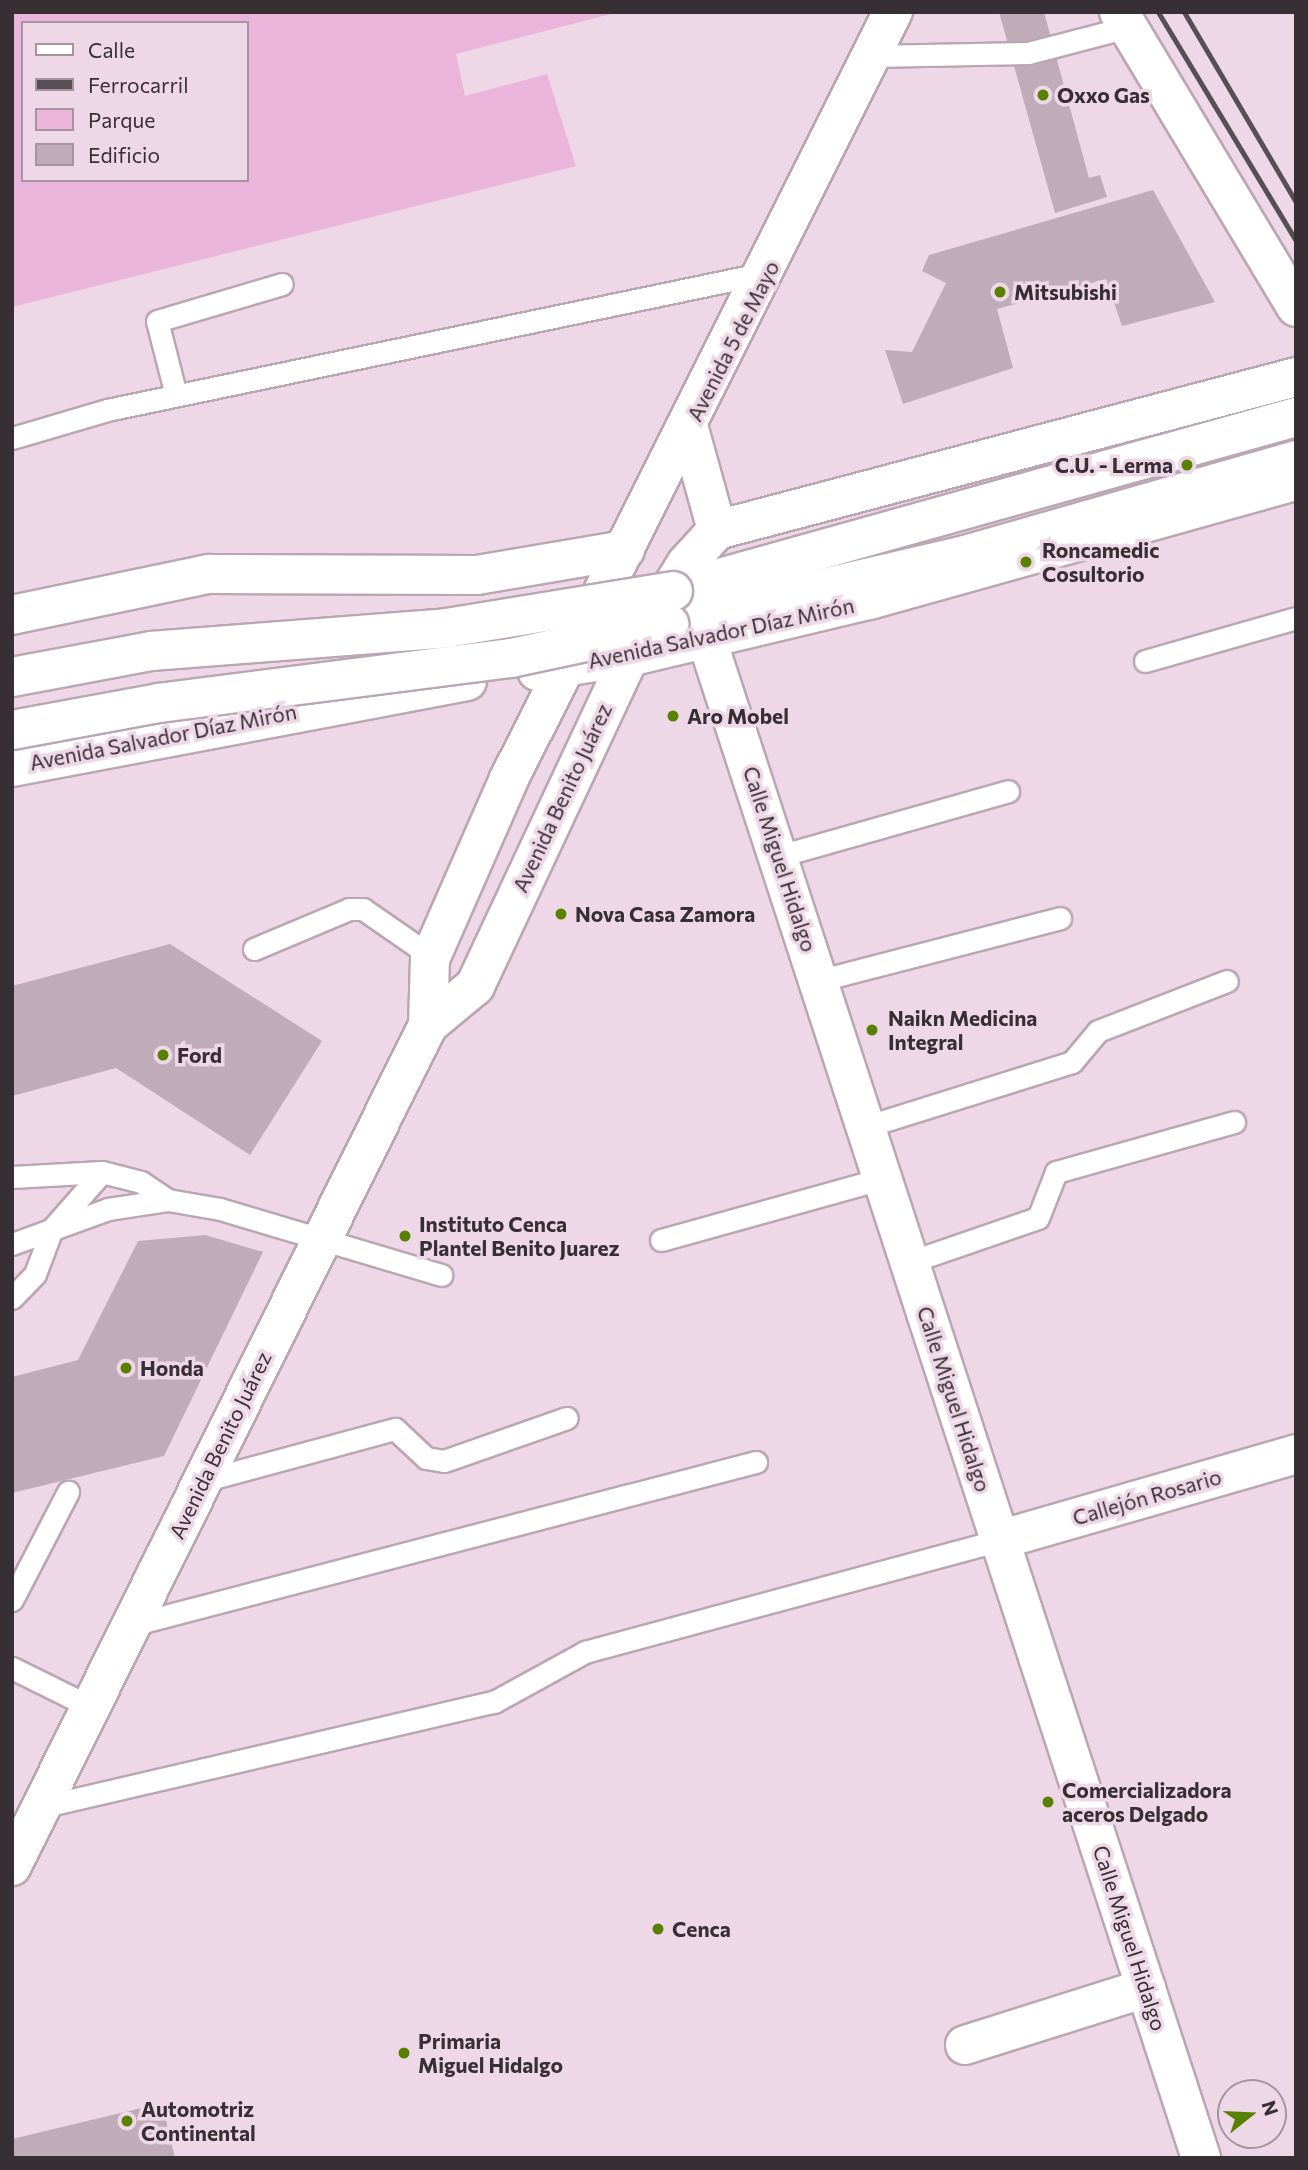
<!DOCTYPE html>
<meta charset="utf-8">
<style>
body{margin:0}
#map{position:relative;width:1308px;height:2170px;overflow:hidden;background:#eed8e7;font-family:Commissioner,sans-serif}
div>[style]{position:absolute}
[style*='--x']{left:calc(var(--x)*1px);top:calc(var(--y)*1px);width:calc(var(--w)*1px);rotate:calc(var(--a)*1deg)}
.green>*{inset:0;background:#ebb4da}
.building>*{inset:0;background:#c0abb9}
.roads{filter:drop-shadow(2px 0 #bba6b4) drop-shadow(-2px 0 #bba6b4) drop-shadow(0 2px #bba6b4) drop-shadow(0 -2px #bba6b4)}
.service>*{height:21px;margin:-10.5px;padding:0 10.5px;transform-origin:10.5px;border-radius:10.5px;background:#fff}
.minor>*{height:38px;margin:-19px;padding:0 19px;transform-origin:19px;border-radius:19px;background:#fff}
.tertiary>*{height:38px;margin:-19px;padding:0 19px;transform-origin:19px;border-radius:19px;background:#fff}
.secondary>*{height:38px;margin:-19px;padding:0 19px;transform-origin:19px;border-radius:19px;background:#fff}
.primary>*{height:38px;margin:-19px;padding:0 19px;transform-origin:19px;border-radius:19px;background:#fff}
.rail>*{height:5px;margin:-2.5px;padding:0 2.5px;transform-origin:2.5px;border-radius:2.5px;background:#584e55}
.bridges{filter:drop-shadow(2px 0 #bba6b4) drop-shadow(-2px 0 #bba6b4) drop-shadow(0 2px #bba6b4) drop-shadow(0 -2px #bba6b4)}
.primary-bridge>*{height:38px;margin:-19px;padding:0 19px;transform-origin:19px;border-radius:19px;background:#fff}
.dots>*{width:19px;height:19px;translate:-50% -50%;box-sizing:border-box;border:4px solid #eed8e7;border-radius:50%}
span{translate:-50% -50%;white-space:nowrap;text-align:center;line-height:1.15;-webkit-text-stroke:7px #eed8e7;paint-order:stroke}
.poi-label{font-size:21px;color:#372f34;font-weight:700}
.left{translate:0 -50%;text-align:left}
.right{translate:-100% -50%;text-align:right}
.street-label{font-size:21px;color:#372f34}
.frame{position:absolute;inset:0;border:14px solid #372f34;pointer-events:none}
.legend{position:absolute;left:21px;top:21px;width:228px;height:161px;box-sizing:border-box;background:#eed8e7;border:2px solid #a5949f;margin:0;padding:9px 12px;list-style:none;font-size:21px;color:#372f34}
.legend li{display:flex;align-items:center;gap:14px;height:35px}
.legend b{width:35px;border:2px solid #a5949f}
.north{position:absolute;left:1217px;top:2079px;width:70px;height:70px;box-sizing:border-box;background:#eed8e7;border:2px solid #a5949f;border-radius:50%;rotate:72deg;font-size:19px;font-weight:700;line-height:28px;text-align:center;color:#372f34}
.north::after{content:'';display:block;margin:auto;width:24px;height:32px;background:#598101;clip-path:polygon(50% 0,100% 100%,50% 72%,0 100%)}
</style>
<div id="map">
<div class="green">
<i style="clip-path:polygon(evenodd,12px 12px,619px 12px,456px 54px,465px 96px,547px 74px,576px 166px,12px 307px,12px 12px,23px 23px,247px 23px,247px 180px,23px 180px,23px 23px)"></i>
</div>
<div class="building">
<i style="clip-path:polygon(999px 12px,1044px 12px,1089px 178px,1100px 175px,1107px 197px,1055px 213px)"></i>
<i style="clip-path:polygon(1153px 190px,1215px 302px,1122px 326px,1106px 279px,997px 309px,1013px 368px,903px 404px,885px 350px,912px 352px,946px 283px,922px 271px,929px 255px)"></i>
<i style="clip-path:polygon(170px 944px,322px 1041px,250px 1155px,116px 1068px,12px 1096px,12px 986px)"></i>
<i style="clip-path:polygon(205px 1235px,263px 1252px,164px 1456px,12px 1493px,12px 1377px,78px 1360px,138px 1241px)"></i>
<i style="clip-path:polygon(162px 2103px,175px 2158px,12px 2158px,12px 2139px)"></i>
</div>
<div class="roads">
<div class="service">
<i style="--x:871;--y:56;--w:157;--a:-1.1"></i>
<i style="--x:1028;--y:53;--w:103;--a:-14.6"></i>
<i style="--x:176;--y:395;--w:76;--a:-104.4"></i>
<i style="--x:157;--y:321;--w:130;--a:-16.5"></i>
<i style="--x:12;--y:438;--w:99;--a:-16.4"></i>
<i style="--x:107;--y:410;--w:672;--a:-11.76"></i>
<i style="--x:1145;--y:661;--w:157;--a:-15.9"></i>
<i style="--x:779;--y:856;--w:238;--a:-15.8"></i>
<i style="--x:254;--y:949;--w:103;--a:-22.8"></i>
<i style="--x:349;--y:909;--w:14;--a:0"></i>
<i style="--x:363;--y:909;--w:84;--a:34.8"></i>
<i style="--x:821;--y:980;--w:247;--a:-14.5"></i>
<i style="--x:868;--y:1126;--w:214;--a:-17.4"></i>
<i style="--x:1072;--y:1062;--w:40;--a:-50"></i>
<i style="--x:1098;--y:1031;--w:138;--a:-21.2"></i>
<i style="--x:12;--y:1177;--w:90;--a:-3.2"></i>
<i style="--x:102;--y:1172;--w:40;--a:14.4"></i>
<i style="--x:141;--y:1182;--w:32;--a:34"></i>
<i style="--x:661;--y:1240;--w:231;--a:-15.5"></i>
<i style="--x:12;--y:1244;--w:102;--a:-20"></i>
<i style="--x:108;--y:1209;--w:61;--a:-8.5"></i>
<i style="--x:168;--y:1200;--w:53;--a:9.8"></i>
<i style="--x:220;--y:1209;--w:231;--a:16.6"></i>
<i style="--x:910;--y:1262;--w:135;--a:-19"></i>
<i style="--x:1038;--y:1218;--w:49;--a:-68.6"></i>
<i style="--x:1056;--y:1172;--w:185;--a:-15.7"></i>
<i style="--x:12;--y:1298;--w:33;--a:-46"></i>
<i style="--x:35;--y:1274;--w:48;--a:-69.3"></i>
<i style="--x:52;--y:1229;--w:76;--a:-48.7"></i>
<i style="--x:202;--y:1481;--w:200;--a:-15.1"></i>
<i style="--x:395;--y:1429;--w:42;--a:43.1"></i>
<i style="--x:426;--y:1458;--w:18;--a:9"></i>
<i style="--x:444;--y:1461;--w:130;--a:-19.3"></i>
<i style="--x:12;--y:1600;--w:122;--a:-62.6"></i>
<i style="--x:131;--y:1625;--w:646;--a:-14.62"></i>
<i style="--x:12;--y:1668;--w:88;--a:26.3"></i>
<i style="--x:41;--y:1807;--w:465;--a:-13.1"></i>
<i style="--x:494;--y:1702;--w:104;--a:-28.8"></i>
<i style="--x:585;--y:1652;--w:429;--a:-15.1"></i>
</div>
<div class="minor">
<i style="--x:707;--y:640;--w:1596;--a:71.97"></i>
<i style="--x:999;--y:1540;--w:309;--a:-16.1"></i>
<i style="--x:965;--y:2045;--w:190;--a:-17.5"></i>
</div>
<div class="tertiary">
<i style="--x:717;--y:530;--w:599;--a:-14.8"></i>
<i style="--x:12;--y:615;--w:201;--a:-11.8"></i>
<i style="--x:209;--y:574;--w:268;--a:0.2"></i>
<i style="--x:477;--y:575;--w:150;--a:-9.6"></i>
<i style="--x:537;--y:671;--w:93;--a:-8.7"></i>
<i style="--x:629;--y:657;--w:247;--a:-13.4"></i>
<i style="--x:869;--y:600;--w:443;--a:-15.6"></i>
<i style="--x:12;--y:767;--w:463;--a:-10.7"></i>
</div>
<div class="secondary">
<i style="--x:1119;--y:12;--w:344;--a:59"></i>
<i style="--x:428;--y:1025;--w:61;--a:-39.7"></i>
<i style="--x:475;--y:986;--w:363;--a:-64.9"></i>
<i style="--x:629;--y:657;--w:109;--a:-58.5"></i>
<i style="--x:686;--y:564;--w:46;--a:-47.6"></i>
<i style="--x:717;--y:530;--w:105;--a:-105.5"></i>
<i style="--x:12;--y:1866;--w:938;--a:-63.68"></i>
<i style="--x:428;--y:1025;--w:66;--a:-88.3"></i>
<i style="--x:430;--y:959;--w:197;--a:-66.3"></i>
<i style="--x:509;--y:779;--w:858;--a:-63.41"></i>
</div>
<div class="primary">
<i style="--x:673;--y:591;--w:647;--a:-15.6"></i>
<i style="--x:669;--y:624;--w:304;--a:-13.1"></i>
<i style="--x:965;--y:555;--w:344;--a:-16"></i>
</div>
</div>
<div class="rail">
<i style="--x:1158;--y:12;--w:267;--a:58.9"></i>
<i style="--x:1184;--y:12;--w:221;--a:59.5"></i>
</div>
<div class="bridges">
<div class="primary-bridge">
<i style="--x:12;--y:677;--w:141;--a:-10.6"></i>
<i style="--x:151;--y:651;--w:297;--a:-4.4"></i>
<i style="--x:447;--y:628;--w:229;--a:-9.3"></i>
<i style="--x:12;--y:730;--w:149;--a:-10.4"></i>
<i style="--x:159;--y:703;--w:355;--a:-7.3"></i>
<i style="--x:511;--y:658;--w:162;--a:-12.1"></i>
</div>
</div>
<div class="dots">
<i style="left:1043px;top:95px;background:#598101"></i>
<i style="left:1000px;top:292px;background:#598101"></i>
<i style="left:1187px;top:465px;background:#598101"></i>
<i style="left:1026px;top:562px;background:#598101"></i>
<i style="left:673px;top:716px;background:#598101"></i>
<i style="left:561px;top:914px;background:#598101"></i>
<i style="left:872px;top:1030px;background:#598101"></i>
<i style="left:163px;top:1055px;background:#598101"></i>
<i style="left:405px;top:1236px;background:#598101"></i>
<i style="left:126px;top:1368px;background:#598101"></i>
<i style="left:1048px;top:1802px;background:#598101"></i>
<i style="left:658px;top:1929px;background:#598101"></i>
<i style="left:404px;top:2053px;background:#598101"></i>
<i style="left:127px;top:2121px;background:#598101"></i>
</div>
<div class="poi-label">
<span class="left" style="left:1057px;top:95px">Oxxo Gas</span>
<span class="left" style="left:1014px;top:292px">Mitsubishi</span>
<span class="right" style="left:1173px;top:465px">C.U. - Lerma</span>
<span class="left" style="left:1042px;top:562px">Roncamedic<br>Cosultorio</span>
<span class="left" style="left:687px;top:716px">Aro Mobel</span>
<span class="left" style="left:575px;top:914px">Nova Casa Zamora</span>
<span class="left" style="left:888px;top:1030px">Naikn Medicina<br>Integral</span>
<span class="left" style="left:177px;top:1055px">Ford</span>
<span class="left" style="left:419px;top:1236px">Instituto Cenca<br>Plantel Benito Juarez</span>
<span class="left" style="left:140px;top:1368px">Honda</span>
<span class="left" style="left:1062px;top:1802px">Comercializadora<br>aceros Delgado</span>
<span class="left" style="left:672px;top:1929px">Cenca</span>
<span class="left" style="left:418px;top:2053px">Primaria<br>Miguel Hidalgo</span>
<span class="left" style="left:141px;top:2121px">Automotriz<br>Continental</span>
</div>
<div class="street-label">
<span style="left:733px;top:341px;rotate:-63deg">Avenida 5 de Mayo</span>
<span style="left:721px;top:633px;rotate:-12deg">Avenida Salvador Díaz Mirón</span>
<span style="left:163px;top:737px;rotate:-11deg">Avenida Salvador Díaz Mirón</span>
<span style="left:562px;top:798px;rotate:-65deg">Avenida Benito Juárez</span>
<span style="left:780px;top:859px;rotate:72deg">Calle Miguel Hidalgo</span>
<span style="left:954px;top:1399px;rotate:72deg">Calle Miguel Hidalgo</span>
<span style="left:220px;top:1445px;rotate:-64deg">Avenida Benito Juárez</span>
<span style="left:1147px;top:1497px;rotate:-16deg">Callejón Rosario</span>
<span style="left:1130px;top:1938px;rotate:72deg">Calle Miguel Hidalgo</span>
</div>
<div class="frame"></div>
<ul class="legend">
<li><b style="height:9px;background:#fff"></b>Calle</li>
<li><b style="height:9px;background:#584e55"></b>Ferrocarril</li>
<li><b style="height:19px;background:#ebb4da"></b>Parque</li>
<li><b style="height:19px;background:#c0abb9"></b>Edificio</li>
</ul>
<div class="north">N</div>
</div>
